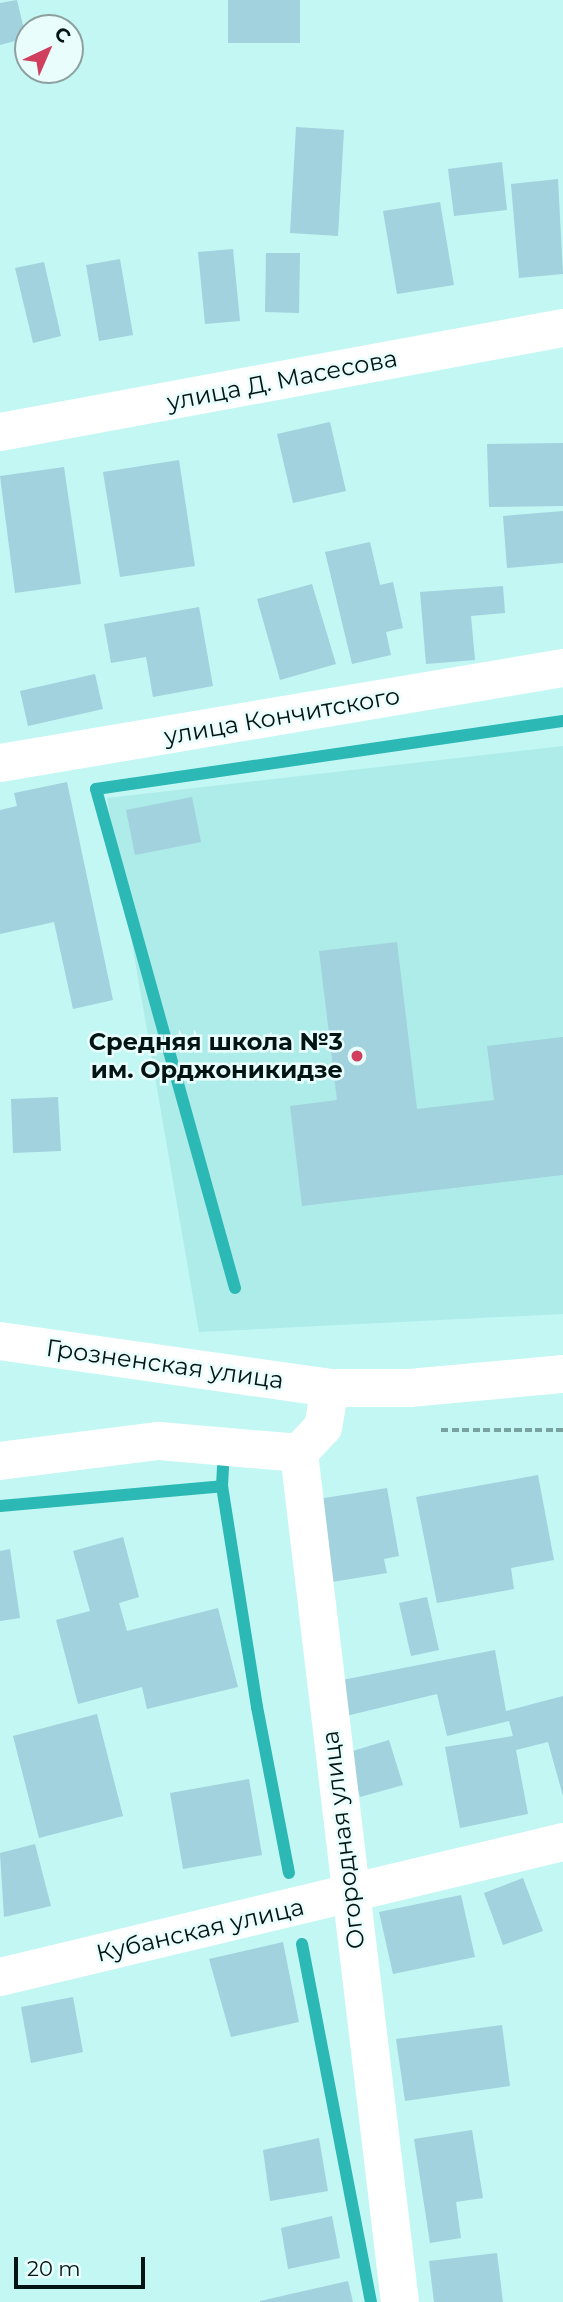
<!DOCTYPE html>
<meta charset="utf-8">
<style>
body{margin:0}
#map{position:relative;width:563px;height:2302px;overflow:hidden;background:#c2f7f4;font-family:Montserrat,sans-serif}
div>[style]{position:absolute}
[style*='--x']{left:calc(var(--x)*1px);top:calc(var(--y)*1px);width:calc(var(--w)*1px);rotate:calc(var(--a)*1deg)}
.built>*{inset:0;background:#adece9}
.stream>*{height:12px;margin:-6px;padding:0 6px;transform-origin:6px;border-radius:6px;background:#2cb8b4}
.building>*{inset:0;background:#a1d2dd}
.path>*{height:4.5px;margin-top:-2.25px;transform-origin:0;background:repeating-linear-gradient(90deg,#79a19f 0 7px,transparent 0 10.5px)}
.minor>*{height:38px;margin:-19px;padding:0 19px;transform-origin:19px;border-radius:19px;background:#fff}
.major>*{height:38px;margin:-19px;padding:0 19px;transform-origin:19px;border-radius:19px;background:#fff}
.dots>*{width:19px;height:19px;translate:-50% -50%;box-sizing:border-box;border:4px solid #e9fdfc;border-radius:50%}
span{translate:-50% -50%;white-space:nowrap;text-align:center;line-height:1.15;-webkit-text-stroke:5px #e9fdfc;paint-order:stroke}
.street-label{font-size:24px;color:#021414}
.poi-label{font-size:24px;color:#021414;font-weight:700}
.right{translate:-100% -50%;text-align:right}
.north{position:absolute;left:14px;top:14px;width:70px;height:70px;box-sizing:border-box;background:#e9fdfc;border:2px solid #8da09f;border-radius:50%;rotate:44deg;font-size:19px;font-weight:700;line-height:28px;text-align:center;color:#021414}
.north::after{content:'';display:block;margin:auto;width:24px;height:32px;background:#d0405e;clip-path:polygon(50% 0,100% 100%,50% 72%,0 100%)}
.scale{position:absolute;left:14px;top:2257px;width:131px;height:32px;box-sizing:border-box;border:4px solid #021414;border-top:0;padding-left:9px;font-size:21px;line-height:24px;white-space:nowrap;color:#021414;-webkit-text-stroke:5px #e9fdfc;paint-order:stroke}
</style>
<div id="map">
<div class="built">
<i style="clip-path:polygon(563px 746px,563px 1314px,199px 1332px,107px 798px)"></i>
</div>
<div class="stream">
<i style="--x:235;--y:1288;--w:518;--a:-105.57"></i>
<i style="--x:96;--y:789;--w:472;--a:-8.3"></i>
<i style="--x:223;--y:1467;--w:19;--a:93"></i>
<i style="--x:222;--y:1486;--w:224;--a:81"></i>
<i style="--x:257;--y:1707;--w:169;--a:79.1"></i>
<i style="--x:0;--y:1506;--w:223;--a:-5.1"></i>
<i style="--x:302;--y:1944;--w:365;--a:79.1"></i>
</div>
<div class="building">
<i style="clip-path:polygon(17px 0,26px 38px,0 45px,0 3px)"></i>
<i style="clip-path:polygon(228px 0,300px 0,300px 43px,228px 43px)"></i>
<i style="clip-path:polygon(296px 127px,344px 130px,338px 236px,290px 233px)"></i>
<i style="clip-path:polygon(502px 162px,507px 210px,454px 216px,448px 169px)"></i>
<i style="clip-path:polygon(558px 179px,563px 274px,519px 278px,511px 184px)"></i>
<i style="clip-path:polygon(440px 202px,454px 285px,397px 294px,383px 211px)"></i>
<i style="clip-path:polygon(233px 249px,240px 321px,205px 324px,198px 252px)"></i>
<i style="clip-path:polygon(266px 253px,300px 253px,299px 313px,265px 312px)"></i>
<i style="clip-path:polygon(120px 259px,133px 335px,99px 341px,86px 265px)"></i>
<i style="clip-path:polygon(44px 262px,61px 336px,33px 343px,15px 268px)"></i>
<i style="clip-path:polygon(330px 422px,346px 491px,293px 503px,277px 434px)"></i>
<i style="clip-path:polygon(563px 443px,563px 506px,489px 507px,487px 444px)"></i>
<i style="clip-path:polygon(179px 460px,195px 566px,120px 577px,103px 472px)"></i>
<i style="clip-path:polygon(64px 467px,81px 584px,15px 593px,0 476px)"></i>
<i style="clip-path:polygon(563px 511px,563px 563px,507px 568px,503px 516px)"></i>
<i style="clip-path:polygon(370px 542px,380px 585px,393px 582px,403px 628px,386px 632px,391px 655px,352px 664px,325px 552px)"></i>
<i style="clip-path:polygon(312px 584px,336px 664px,280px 680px,257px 599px)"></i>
<i style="clip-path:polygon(503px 586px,505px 613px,471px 616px,475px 660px,426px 664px,420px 592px)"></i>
<i style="clip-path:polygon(199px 607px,213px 686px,153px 697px,146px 657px,111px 663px,104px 624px)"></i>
<i style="clip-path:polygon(95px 674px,103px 709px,28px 726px,20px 691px)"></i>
<i style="clip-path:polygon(67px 782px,113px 1000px,73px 1009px,54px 922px,0 934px,0 810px,17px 806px,14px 793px)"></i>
<i style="clip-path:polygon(192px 797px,201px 842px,135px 855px,126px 810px)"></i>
<i style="clip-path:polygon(397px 942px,417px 1109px,494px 1100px,487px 1046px,563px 1037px,563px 1175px,302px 1206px,290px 1106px,337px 1100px,319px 951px)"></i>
<i style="clip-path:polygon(58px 1097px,61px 1151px,13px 1153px,11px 1099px)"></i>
<i style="clip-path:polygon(538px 1475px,554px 1560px,511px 1568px,514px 1589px,437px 1603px,416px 1497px)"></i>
<i style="clip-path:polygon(387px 1488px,399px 1556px,384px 1559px,387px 1573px,326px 1583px,312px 1500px)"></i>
<i style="clip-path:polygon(123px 1537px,139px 1597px,119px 1603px,127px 1631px,218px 1608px,238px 1687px,147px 1709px,142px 1687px,78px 1704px,56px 1620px,90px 1611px,73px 1551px)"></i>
<i style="clip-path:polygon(10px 1549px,20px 1618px,0 1621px,0 1551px)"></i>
<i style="clip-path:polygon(427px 1597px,439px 1650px,411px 1656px,399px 1603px)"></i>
<i style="clip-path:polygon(495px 1650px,506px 1711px,563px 1696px,563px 1796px,548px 1742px,516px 1750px,528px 1814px,460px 1828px,445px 1747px,513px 1736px,509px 1721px,447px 1736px,437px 1694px,346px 1716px,337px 1681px)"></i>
<i style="clip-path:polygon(97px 1714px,123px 1816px,39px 1838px,13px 1736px)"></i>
<i style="clip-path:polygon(389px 1740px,403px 1785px,360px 1797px,346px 1753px)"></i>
<i style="clip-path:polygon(249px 1779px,262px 1855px,183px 1869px,170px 1793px)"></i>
<i style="clip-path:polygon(35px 1844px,51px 1906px,4px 1917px,0 1853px)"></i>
<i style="clip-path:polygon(523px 1878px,543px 1931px,503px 1945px,484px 1893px)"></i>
<i style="clip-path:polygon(461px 1895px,475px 1957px,393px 1974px,379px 1912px)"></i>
<i style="clip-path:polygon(283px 1942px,299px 2022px,231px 2037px,209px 1959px)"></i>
<i style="clip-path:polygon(73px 1997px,83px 2052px,31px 2063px,21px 2007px)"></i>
<i style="clip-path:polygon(502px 2025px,510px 2086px,405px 2101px,396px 2039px)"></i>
<i style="clip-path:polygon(472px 2130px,483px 2198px,456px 2202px,461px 2238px,430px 2243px,414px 2139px)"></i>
<i style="clip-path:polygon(319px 2138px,328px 2191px,270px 2201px,263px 2150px)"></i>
<i style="clip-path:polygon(332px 2216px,340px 2258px,288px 2269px,281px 2228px)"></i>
<i style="clip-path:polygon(497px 2253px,503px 2302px,434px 2302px,429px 2261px)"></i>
<i style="clip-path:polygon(348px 2281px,353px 2302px,260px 2302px,260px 2301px)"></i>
</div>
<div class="path">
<i style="--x:441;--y:1430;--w:122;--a:0"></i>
</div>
<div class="minor">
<i style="--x:0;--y:432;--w:573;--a:-10.47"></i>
<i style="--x:0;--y:763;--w:571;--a:-9.58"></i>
<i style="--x:330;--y:1388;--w:40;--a:100"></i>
<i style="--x:323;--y:1427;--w:35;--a:133"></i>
<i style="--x:299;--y:1453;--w:855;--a:83.22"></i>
<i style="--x:0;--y:1461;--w:160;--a:-7.2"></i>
<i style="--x:159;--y:1441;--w:141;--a:4.9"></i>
<i style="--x:0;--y:1977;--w:579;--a:-13.48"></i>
</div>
<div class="major">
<i style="--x:0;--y:1341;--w:333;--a:8.1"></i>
<i style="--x:330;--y:1388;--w:79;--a:0"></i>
<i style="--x:409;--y:1388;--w:155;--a:-5.2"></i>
</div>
<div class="dots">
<i style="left:357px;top:1056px;background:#d0405e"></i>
</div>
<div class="street-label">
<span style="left:282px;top:380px;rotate:-11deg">улица Д. Масесова</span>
<span style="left:282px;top:716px;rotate:-10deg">улица Кончитского</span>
<span style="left:165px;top:1364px;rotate:8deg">Грозненская улица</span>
<span style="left:343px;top:1840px;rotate:-97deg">Огородная улица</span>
<span style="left:200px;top:1930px;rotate:-13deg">Кубанская улица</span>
</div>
<div class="poi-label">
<span class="right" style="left:343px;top:1056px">Средняя школа №3<br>им. Орджоникидзе</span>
</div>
<div class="north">С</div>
<div class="scale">20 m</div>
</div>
